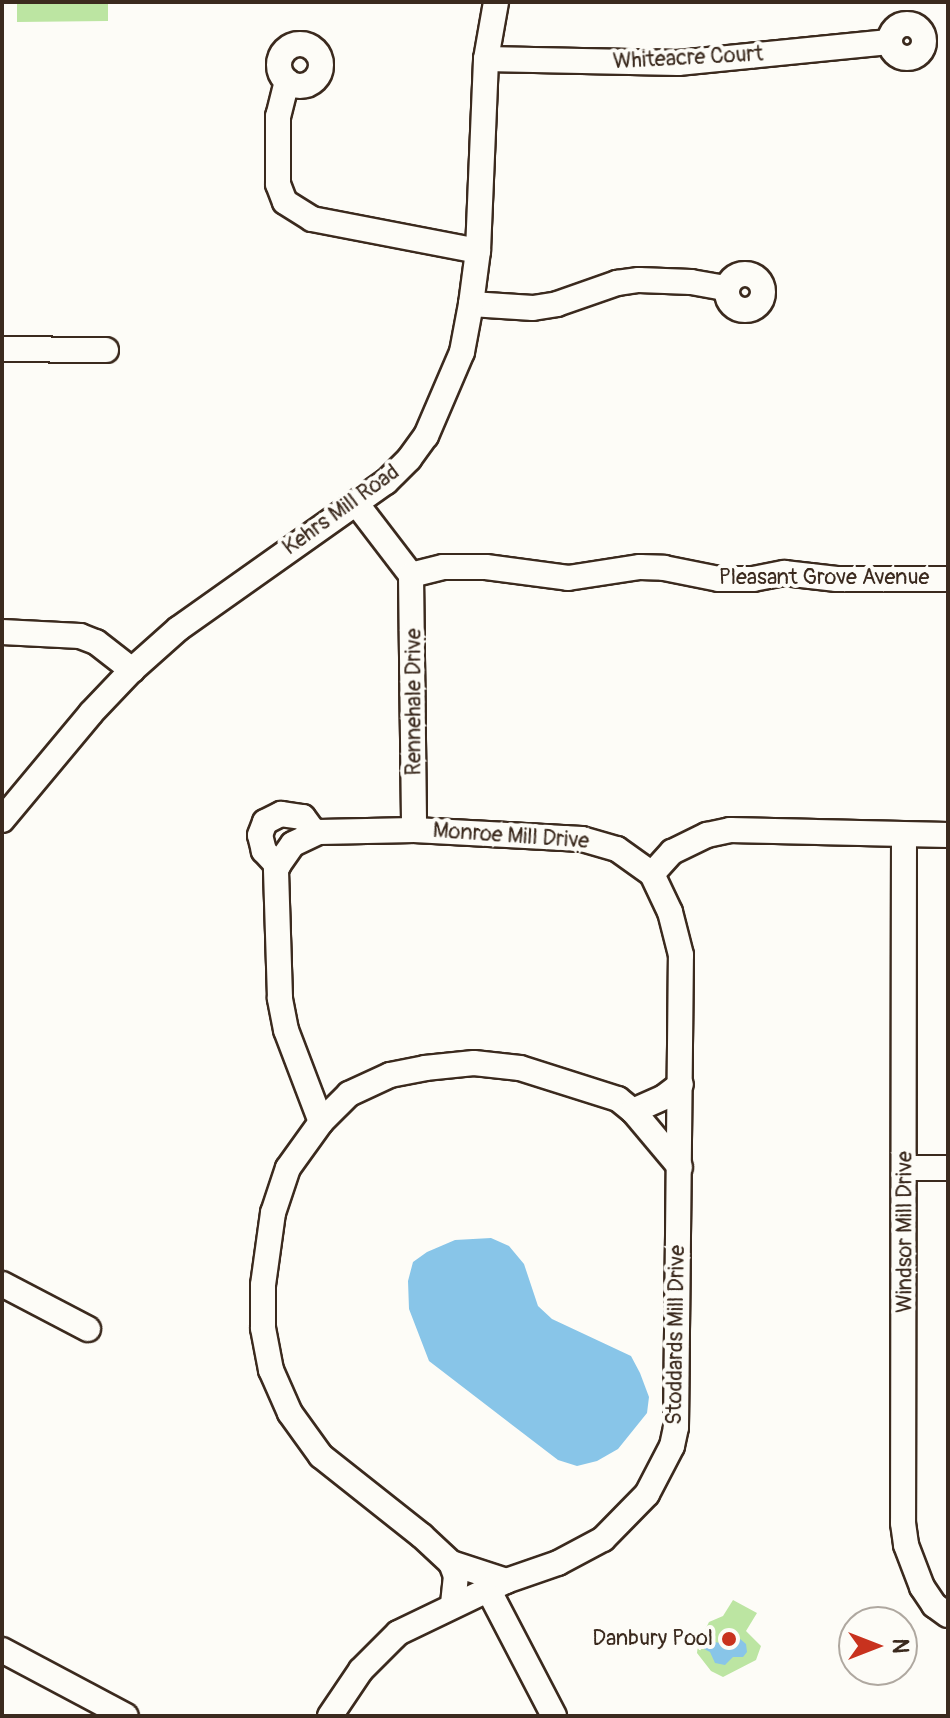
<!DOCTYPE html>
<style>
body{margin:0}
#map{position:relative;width:950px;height:1718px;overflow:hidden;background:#fdfcf7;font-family:Pangolin,sans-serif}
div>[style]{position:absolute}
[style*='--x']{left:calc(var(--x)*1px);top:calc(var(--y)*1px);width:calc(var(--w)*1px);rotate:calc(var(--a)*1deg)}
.green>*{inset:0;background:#bce5a2}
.water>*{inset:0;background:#88c5e8}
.roads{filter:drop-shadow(2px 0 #3b2a1e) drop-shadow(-2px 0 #3b2a1e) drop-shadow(0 2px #3b2a1e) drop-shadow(0 -2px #3b2a1e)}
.minor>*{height:24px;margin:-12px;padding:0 12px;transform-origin:12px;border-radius:12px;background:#fdfcf7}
.minor>.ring{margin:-12px;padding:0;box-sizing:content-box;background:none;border:24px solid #fdfcf7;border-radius:50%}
.dots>*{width:22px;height:22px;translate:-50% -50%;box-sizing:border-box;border:4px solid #fdfcf7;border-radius:50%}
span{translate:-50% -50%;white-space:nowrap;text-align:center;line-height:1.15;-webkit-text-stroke:8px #fdfcf7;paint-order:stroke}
.street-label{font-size:22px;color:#3b2a1e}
.poi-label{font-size:22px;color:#3b2a1e}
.right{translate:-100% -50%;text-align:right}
.frame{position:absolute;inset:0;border:4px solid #3b2a1e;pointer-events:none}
.north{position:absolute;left:838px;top:1606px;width:80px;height:80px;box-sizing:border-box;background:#fdfcf7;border:2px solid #afa8a0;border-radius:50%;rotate:90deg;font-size:22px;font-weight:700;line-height:32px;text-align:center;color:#3b2a1e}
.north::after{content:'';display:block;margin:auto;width:28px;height:36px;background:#c8321e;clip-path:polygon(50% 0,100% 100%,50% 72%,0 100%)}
</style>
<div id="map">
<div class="green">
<i style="clip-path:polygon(17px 2px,108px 2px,108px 21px,17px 22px)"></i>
<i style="clip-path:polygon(733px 1600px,757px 1613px,746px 1631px,761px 1646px,756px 1660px,723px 1677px,711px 1671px,697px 1653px,698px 1644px,709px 1622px,723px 1616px)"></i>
</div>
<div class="water">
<i style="clip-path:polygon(491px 1238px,509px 1246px,524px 1264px,538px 1306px,552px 1319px,631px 1356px,640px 1373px,649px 1397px,647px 1413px,618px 1449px,597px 1461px,577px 1466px,558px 1460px,429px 1361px,409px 1309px,408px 1281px,413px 1262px,427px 1252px,455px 1240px)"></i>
<i style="clip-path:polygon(739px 1638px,746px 1644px,747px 1652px,743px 1657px,733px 1657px,725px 1665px,715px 1663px,710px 1652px,702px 1648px,706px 1641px,729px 1644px)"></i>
</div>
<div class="roads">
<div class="minor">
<i class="ring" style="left:890px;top:24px;width:10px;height:10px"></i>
<i class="ring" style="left:279px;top:44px;width:18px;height:18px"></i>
<i style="--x:486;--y:59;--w:192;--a:1.2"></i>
<i style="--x:678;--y:63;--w:212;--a:-5.7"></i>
<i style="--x:287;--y:81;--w:36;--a:104"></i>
<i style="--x:278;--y:116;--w:68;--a:90"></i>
<i style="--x:278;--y:184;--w:19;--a:69"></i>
<i style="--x:285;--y:202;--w:32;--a:32"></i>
<i style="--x:312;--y:219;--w:169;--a:10.9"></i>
<i class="ring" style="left:727px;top:274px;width:12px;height:12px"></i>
<i style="--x:471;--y:304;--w:62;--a:3.7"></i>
<i style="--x:533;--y:308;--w:24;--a:-9"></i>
<i style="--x:557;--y:304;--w:64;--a:-19.3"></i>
<i style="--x:617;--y:283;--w:22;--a:-8"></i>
<i style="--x:639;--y:280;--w:52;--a:2.2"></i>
<i style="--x:691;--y:282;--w:35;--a:10"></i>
<i style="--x:2;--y:349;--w:104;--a:0.6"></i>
<i style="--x:356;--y:503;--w:91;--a:52.6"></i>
<i style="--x:411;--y:575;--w:255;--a:89.3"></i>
<i style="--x:411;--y:575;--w:33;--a:-14"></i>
<i style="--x:443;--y:567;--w:43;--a:0"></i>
<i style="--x:486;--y:567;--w:83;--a:7.6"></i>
<i style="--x:568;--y:578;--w:73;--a:-8.7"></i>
<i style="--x:640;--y:567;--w:24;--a:2"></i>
<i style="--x:664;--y:568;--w:56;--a:11.3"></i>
<i style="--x:719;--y:579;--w:34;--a:0"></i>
<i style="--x:753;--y:579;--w:32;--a:-11"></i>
<i style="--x:784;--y:573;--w:53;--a:6.5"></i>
<i style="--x:837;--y:579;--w:111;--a:0"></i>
<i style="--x:2;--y:632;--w:78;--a:2.9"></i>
<i style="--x:80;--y:636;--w:17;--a:21"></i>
<i style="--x:96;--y:642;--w:46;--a:37.9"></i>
<i style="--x:2;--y:820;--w:139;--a:-50.2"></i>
<i style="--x:91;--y:713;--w:59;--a:-46.4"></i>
<i style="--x:132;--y:670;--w:62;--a:-41.7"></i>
<i style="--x:178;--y:629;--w:255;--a:-35.3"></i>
<i style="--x:386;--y:482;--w:33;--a:-45"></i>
<i style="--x:409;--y:459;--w:29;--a:-54"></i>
<i style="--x:426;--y:436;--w:91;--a:-66.8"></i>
<i style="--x:462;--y:352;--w:49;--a:-79.4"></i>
<i style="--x:471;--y:304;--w:53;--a:-82.5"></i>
<i style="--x:478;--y:251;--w:192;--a:-87.6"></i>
<i style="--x:486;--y:59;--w:58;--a:-80"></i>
<i style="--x:904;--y:835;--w:688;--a:90.08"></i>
<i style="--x:903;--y:1523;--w:22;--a:82"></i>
<i style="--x:906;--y:1545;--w:45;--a:69.1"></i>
<i style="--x:922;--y:1587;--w:22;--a:56"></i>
<i style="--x:934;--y:1605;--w:17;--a:36"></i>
<i style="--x:278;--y:866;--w:21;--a:-133"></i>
<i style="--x:264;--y:851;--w:16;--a:-104"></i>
<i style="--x:260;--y:835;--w:14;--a:-69"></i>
<i style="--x:265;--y:822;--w:18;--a:-27"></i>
<i style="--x:281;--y:814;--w:22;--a:8"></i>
<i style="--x:303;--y:817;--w:19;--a:54"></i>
<i style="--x:633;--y:1111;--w:34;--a:-24"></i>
<i style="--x:664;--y:1097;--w:21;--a:-37"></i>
<i style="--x:321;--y:1122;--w:40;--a:-45"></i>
<i style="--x:349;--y:1094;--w:45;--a:-24.9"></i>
<i style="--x:390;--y:1075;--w:36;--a:-11"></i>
<i style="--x:425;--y:1068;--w:49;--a:-5.8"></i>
<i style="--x:474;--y:1063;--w:46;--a:6.2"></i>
<i style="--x:520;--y:1068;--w:103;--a:17.6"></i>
<i style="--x:618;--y:1099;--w:19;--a:39"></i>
<i style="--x:633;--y:1111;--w:73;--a:50"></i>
<i style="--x:905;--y:1168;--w:43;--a:0"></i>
<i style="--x:2;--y:1284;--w:97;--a:27.6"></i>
<i style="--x:451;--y:1563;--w:58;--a:18.1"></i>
<i style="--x:488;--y:1589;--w:143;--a:62.5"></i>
<i style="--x:453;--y:1604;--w:28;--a:-84"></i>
<i style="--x:456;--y:1576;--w:14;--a:-111"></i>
<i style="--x:451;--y:1563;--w:40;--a:-137"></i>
<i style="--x:422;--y:1536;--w:129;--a:-141.6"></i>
<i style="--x:321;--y:1456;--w:53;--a:-125.8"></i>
<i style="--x:290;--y:1413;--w:47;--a:-113.8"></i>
<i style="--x:271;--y:1370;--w:43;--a:-100.8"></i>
<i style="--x:263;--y:1328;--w:43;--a:-90"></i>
<i style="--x:263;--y:1285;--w:73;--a:-82.1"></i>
<i style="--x:273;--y:1213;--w:47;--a:-71.6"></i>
<i style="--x:288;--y:1168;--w:57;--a:-54.3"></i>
<i style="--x:321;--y:1122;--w:98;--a:-110.8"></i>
<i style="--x:286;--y:1030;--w:33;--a:-101"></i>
<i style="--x:280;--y:998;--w:130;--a:-91.8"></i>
<i style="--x:276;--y:868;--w:29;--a:-55"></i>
<i style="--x:293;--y:844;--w:29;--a:-25"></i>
<i style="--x:319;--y:832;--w:95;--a:-1.2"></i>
<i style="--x:414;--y:830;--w:168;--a:3.1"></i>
<i style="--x:582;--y:839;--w:36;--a:16"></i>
<i style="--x:617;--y:849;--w:43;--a:35.5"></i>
<i style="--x:652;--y:874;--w:30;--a:-48"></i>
<i style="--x:672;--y:852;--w:39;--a:-26"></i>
<i style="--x:707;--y:835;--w:24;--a:-12"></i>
<i style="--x:730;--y:830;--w:218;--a:1.3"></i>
<i style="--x:2;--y:1650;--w:140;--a:28"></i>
<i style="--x:330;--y:1716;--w:55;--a:-56"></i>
<i style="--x:361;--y:1670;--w:52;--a:-45"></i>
<i style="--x:398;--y:1633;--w:120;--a:-25.7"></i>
<i style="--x:506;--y:1581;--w:55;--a:-19.1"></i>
<i style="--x:558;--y:1563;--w:51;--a:-28.1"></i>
<i style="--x:603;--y:1539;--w:63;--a:-45.6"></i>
<i style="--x:647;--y:1494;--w:54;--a:-62.5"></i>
<i style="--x:672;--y:1446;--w:19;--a:-78"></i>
<i style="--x:676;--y:1427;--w:472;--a:-89.4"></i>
<i style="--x:681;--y:955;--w:44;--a:-104.3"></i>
<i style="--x:670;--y:912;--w:42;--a:-115.3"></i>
</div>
</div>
<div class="dots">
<i style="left:729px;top:1639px;background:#c8321e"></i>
</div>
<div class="street-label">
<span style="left:688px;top:58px;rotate:-3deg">Whiteacre Court</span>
<span style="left:341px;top:510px;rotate:-36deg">Kehrs Mill Road</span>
<span style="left:824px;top:578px">Pleasant Grove Avenue</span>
<span style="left:414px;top:702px;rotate:-90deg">Rennehale Drive</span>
<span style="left:511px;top:836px;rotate:4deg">Monroe Mill Drive</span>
<span style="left:905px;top:1232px;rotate:-90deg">Windsor Mill Drive</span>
<span style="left:676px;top:1335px;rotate:-89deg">Stoddards Mill Drive</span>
</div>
<div class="poi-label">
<span class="right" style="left:713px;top:1639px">Danbury Pool</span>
</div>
<div class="frame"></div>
<div class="north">N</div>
</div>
